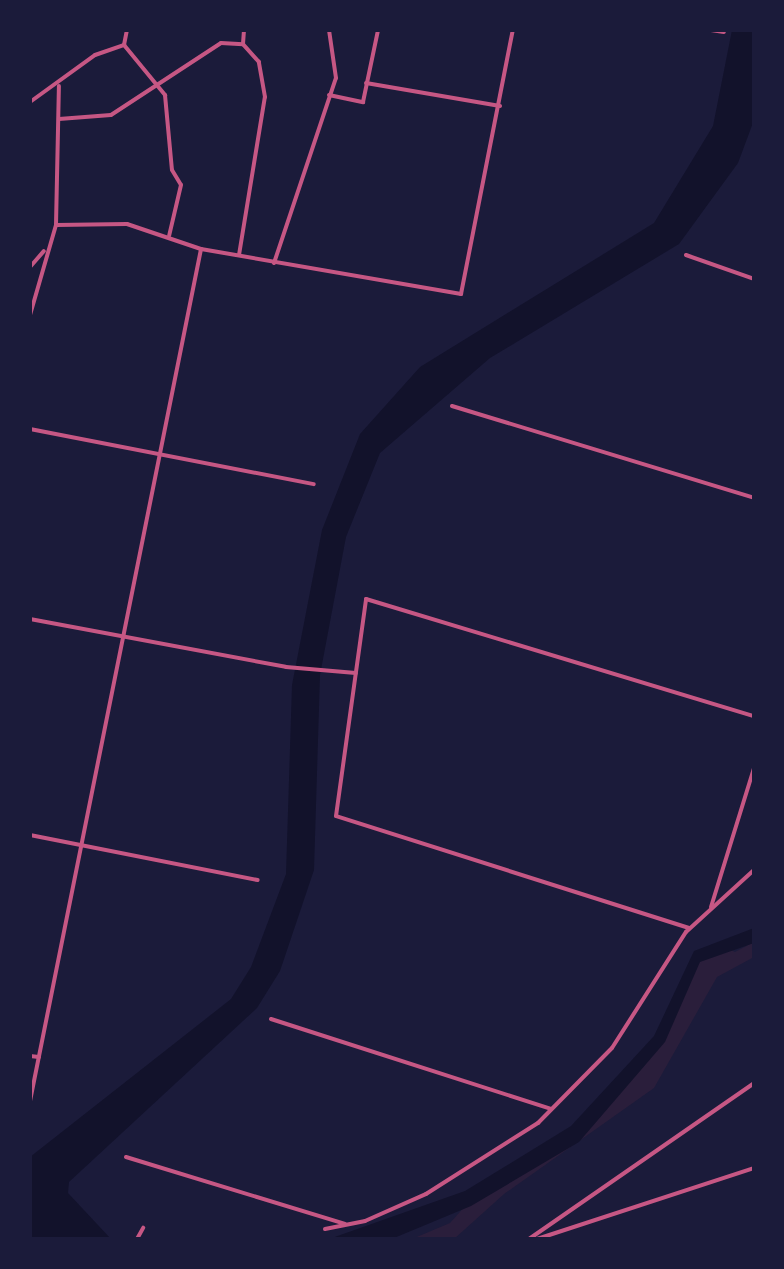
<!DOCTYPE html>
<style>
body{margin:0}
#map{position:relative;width:784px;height:1269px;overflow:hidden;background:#1b1b3a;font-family:Lora,serif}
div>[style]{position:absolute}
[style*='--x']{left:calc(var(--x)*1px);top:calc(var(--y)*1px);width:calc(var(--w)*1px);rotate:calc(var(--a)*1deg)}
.green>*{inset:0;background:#2a1e3b}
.water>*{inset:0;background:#12122b}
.minor>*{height:4px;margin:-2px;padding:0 2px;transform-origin:2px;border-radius:2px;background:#c65784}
span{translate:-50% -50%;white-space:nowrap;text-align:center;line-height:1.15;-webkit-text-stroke:7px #1b1b3a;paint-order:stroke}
.frame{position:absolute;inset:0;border:32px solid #1b1b3a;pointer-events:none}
</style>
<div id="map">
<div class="green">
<i style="clip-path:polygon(754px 942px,754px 957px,717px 977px,654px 1088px,504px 1194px,454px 1239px,412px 1239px,450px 1223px,477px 1193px,572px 1138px,629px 1083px,696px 965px,720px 945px,735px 952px)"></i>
</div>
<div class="water">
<i style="clip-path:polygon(732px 30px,754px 30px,754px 120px,738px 163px,679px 244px,490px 358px,380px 453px,346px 537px,320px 675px,314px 870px,280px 971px,257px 1008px,69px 1182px,68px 1193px,111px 1239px,30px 1239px,30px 1157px,231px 999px,251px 967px,286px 874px,292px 685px,322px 530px,360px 434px,420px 367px,654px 223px,713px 126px)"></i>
<i style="clip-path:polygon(754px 928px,754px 943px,700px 962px,665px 1042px,579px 1142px,471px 1206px,394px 1238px,329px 1239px,465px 1191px,571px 1126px,654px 1036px,694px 951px)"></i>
</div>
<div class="minor">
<i style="--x:711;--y:30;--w:13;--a:9"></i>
<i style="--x:124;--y:45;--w:65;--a:50.6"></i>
<i style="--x:165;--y:95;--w:75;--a:84.7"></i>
<i style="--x:172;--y:170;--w:17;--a:59"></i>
<i style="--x:181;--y:185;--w:52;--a:103.2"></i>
<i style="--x:366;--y:83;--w:136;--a:9.7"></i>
<i style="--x:329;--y:95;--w:35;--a:12"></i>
<i style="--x:363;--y:102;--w:74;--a:-78.2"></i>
<i style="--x:30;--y:102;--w:80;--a:-35.9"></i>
<i style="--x:95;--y:55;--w:31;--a:-19"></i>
<i style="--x:124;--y:45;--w:15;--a:-79"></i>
<i style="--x:59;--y:119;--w:52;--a:-4.4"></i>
<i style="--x:111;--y:115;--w:131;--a:-33.2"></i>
<i style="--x:221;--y:43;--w:22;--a:3"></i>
<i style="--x:243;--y:44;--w:14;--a:-86"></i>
<i style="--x:56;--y:225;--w:71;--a:-0.8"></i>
<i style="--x:127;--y:224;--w:78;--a:18.7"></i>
<i style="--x:201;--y:249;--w:264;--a:9.8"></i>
<i style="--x:461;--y:294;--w:269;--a:-78.9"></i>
<i style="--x:239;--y:255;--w:160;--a:-80.7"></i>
<i style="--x:265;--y:97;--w:36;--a:-100"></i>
<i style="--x:259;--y:62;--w:24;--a:-132"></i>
<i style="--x:686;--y:255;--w:72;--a:19.4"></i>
<i style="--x:274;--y:263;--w:195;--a:-71.5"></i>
<i style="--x:336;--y:78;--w:49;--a:-98.3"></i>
<i style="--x:30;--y:267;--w:21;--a:-49"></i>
<i style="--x:30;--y:315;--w:94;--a:-73.9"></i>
<i style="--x:56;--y:225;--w:139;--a:-88.8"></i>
<i style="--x:452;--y:406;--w:316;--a:16.9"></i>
<i style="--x:30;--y:429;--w:289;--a:11"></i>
<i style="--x:30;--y:619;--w:260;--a:10.6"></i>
<i style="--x:286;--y:667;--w:70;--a:4.9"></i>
<i style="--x:30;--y:835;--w:232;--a:11.2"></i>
<i style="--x:711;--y:907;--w:145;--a:-72.8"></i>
<i style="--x:689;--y:928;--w:370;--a:-162.4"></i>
<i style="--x:336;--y:816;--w:219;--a:-82.1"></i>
<i style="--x:366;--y:599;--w:405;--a:16.8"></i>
<i style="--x:271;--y:1019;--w:294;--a:17.8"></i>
<i style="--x:30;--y:1056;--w:9;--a:6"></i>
<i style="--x:30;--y:1101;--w:869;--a:-78.65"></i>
<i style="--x:126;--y:1157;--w:229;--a:17"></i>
<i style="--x:325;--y:1229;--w:41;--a:-11.3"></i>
<i style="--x:365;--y:1221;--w:67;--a:-23.9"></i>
<i style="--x:426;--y:1194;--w:133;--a:-32.4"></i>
<i style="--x:538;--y:1123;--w:105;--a:-45.4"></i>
<i style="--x:612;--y:1048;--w:138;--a:-57.5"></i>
<i style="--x:686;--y:932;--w:92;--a:-42.4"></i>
<i style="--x:137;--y:1239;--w:13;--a:-61"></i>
<i style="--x:529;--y:1239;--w:274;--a:-34.7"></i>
<i style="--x:537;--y:1239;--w:228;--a:-18.1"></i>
</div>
<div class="frame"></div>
</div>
